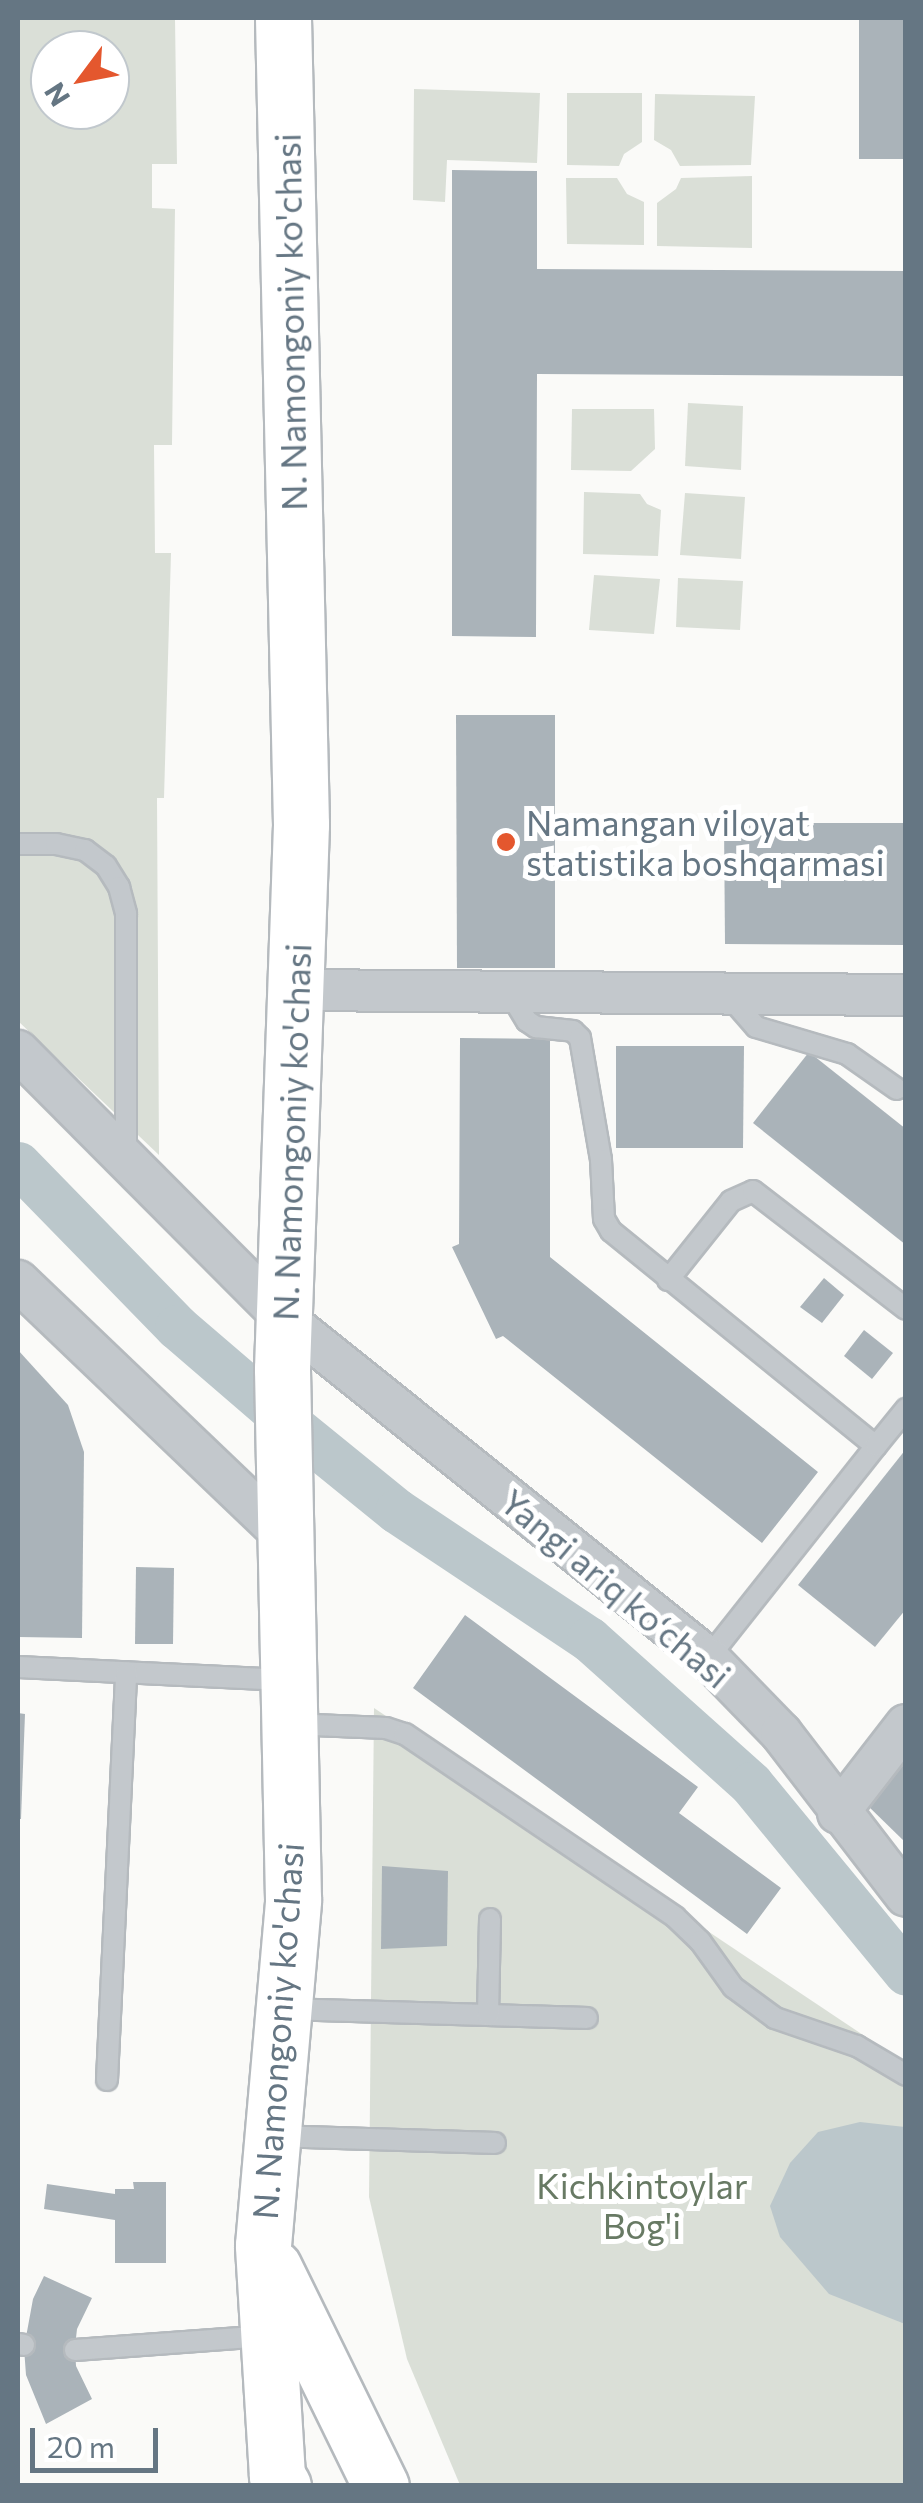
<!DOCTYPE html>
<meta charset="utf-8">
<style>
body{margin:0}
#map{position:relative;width:923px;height:2503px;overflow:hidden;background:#fafaf8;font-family:Commissioner,sans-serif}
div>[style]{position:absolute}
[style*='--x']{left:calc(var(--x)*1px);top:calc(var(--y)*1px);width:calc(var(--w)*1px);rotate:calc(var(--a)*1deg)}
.green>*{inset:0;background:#dadfd7}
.water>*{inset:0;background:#bbc7cb}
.canal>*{height:45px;margin:-22.5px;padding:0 22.5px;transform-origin:22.5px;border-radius:22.5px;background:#bbc7cb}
.building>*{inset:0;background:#aab3b9}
.roads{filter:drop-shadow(2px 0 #b5babe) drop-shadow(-2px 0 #b5babe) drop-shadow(0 2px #b5babe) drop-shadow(0 -2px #b5babe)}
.lane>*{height:20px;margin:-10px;padding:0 10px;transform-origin:10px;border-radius:10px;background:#c3c8cc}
.street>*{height:40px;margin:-20px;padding:0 20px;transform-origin:20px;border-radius:20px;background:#c3c8cc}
.primary>*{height:55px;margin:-27.5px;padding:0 27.5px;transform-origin:27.5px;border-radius:27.5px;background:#fff}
.dots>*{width:28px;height:28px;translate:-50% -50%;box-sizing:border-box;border:5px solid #fff;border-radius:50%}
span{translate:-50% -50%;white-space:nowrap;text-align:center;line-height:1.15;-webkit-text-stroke:10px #fff;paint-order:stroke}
.street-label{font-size:35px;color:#657683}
.poi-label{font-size:35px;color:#657683}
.left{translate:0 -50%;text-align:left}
.park-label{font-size:35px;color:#687a64}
.frame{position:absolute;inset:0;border:20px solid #657683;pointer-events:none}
.north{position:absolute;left:30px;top:30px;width:100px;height:100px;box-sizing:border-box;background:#fff;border:2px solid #c1c8cd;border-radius:50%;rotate:238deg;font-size:28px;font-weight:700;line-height:40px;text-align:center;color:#657683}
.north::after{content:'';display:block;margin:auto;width:35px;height:45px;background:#e4572e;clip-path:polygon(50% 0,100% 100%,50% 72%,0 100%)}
.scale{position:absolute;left:30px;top:2428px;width:128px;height:45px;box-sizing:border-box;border:5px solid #657683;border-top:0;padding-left:12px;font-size:30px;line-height:35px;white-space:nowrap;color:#657683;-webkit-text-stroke:8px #fff;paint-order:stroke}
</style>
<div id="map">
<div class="green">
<i style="clip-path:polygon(evenodd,18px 18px,175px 18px,177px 164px,152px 164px,152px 208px,175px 209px,172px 445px,154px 445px,155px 553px,171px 553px,164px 798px,157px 798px,159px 1155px,18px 1021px,18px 18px,50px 50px,110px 50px,110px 110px,50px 110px,50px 50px)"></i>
<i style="clip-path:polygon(414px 89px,540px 93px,537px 163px,447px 160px,445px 202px,413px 200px)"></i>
<i style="clip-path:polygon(567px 93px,642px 93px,642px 142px,624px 154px,619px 166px,567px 165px)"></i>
<i style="clip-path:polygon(655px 94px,755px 96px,751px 165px,680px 166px,671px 150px,654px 140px)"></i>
<i style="clip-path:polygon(752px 176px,752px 248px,657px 246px,657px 203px,676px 189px,681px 178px)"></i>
<i style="clip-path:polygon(566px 178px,617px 178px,627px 194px,644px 202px,644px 245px,567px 244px)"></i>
<i style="clip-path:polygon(688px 403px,743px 406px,741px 470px,685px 466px)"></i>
<i style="clip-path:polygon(572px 409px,654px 409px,655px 449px,631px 471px,571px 470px)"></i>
<i style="clip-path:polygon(584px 492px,640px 494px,647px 504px,661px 510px,658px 556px,583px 554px)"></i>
<i style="clip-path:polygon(685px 493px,745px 497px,741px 559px,680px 555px)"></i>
<i style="clip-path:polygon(594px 575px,660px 579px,654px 634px,589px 630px)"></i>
<i style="clip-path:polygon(678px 578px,743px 581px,740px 630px,676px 627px)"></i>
<i style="clip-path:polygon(374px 1708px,905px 2063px,905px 2485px,460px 2485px,407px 2359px,369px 2197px)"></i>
</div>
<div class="water">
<i style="clip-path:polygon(860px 2122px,905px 2127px,905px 2324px,829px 2294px,780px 2237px,770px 2206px,790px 2163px,818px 2132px)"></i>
</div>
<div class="canal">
<i style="--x:18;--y:1164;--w:228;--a:45.7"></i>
<i style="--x:177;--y:1327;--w:150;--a:40.7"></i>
<i style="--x:291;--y:1425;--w:136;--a:39.1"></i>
<i style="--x:397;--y:1511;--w:231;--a:33.7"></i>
<i style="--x:589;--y:1639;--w:217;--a:41.8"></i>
<i style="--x:751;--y:1784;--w:244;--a:50.6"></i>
</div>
<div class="building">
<i style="clip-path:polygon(859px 18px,906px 18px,906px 159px,859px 159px)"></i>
<i style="clip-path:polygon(452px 170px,537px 171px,537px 269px,906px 271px,906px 376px,537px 374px,536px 637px,452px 636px)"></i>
<i style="clip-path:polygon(456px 715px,555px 715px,555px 968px,457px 968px)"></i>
<i style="clip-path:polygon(724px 823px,906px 823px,906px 945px,725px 944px)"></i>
<i style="clip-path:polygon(460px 1038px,550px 1039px,550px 1257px,818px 1472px,762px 1543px,503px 1336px,496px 1339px,452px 1247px,459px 1244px)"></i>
<i style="clip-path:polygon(616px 1046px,744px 1046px,743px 1148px,616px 1148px)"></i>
<i style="clip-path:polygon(809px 1052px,906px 1129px,906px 1245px,753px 1123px)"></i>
<i style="clip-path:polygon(824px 1278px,844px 1295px,822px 1323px,800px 1307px)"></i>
<i style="clip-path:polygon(864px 1330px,893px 1353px,872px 1379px,844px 1356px)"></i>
<i style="clip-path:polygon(18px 1350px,68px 1405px,84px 1452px,82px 1638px,18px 1637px)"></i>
<i style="clip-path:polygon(906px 1449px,906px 1609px,875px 1647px,798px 1585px)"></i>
<i style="clip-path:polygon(136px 1567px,174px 1568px,173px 1644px,135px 1644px)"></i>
<i style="clip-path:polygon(465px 1615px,698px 1787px,679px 1813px,781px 1888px,747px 1934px,413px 1688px)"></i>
<i style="clip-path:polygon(18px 1713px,25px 1714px,21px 1819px,18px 1819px)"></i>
<i style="clip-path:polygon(906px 1749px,906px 1843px,865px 1803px)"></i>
<i style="clip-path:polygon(382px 1866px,448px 1871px,447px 1946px,381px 1949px)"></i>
<i style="clip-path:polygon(133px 2182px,166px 2182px,166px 2263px,115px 2263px,115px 2220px,44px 2209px,47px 2184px,115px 2194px,115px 2189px,134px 2189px)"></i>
<i style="clip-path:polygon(44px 2276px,92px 2298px,77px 2329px,75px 2347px,76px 2366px,92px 2399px,46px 2424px,26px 2375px,24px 2348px,33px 2299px)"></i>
</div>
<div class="roads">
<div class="lane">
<i style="--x:18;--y:844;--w:38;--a:0"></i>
<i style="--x:56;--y:844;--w:30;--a:12"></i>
<i style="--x:85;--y:850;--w:26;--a:37"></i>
<i style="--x:106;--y:866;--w:25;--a:58"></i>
<i style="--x:119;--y:887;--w:28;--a:75"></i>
<i style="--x:126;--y:914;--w:242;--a:90"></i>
<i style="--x:510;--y:993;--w:33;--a:59"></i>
<i style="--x:527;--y:1021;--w:11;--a:34"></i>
<i style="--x:536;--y:1027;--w:37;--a:6"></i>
<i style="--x:573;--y:1031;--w:10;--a:45"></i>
<i style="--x:580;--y:1038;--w:124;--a:80.2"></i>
<i style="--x:601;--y:1160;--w:59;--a:87.1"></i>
<i style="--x:604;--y:1219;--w:14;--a:60"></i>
<i style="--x:611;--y:1231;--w:341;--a:39.1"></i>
<i style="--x:876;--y:1446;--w:270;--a:128.4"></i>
<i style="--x:729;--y:996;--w:41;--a:48.9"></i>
<i style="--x:756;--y:1027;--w:95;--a:16.5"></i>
<i style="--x:847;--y:1054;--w:61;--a:35"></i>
<i style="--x:668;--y:1280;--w:101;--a:-51.4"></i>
<i style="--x:731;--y:1201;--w:24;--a:-24"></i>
<i style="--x:753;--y:1191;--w:193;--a:37.6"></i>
<i style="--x:876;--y:1446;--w:48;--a:-51"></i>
<i style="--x:18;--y:1667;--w:267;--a:2.8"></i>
<i style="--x:290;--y:1724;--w:96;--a:2.4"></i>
<i style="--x:386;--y:1728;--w:20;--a:18"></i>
<i style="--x:405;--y:1734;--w:326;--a:34.1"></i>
<i style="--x:675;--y:1917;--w:35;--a:44"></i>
<i style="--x:700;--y:1941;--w:57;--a:54.3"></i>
<i style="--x:733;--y:1987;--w:52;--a:36.4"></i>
<i style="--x:775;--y:2018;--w:87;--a:18.9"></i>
<i style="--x:857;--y:2046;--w:57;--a:30.6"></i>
<i style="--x:285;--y:2009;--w:302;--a:1.7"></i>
<i style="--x:488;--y:2015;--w:96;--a:-88.8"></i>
<i style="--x:107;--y:2080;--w:408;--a:-87.3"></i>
<i style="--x:275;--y:2136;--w:220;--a:1.8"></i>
<i style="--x:18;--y:2344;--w:6;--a:9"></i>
<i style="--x:75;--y:2350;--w:193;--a:-4.2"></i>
</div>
<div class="street">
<i style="--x:296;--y:990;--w:610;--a:0.47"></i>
<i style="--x:18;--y:1051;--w:380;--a:45.1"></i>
<i style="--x:286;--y:1320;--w:541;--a:38.69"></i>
<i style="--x:708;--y:1658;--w:105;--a:45.8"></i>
<i style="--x:781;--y:1733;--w:205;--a:52.5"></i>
<i style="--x:18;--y:1281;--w:365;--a:43.7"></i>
<i style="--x:838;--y:1813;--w:111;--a:-52.3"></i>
</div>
<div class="primary">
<i style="--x:274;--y:2268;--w:243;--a:63.9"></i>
<i style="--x:283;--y:2486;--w:12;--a:-121"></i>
<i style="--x:277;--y:2476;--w:231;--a:-93.5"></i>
<i style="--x:263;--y:2245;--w:347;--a:-85"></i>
<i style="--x:293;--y:1899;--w:530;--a:-91.19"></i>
<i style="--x:282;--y:1369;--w:545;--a:-88"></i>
<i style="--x:301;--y:824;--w:806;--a:-91.28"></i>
</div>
</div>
<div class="dots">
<i style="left:506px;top:842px;background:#e4572e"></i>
</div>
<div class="street-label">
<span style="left:290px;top:322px;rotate:-91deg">N. Namongoniy ko'chasi</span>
<span style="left:291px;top:1132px;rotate:-88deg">N. Namongoniy ko'chasi</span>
<span style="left:616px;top:1588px;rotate:40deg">Yangi ariq ko‘chasi</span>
<span style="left:277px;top:2031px;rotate:-86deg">N. Namongoniy ko'chasi</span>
</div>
<div class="poi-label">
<span class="left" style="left:526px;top:842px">Namangan viloyat<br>statistika boshqarmasi</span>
</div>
<div class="park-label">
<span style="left:642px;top:2205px">Kichkintoylar<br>Bog'i</span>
</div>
<div class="frame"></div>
<div class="north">N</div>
<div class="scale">20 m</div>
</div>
